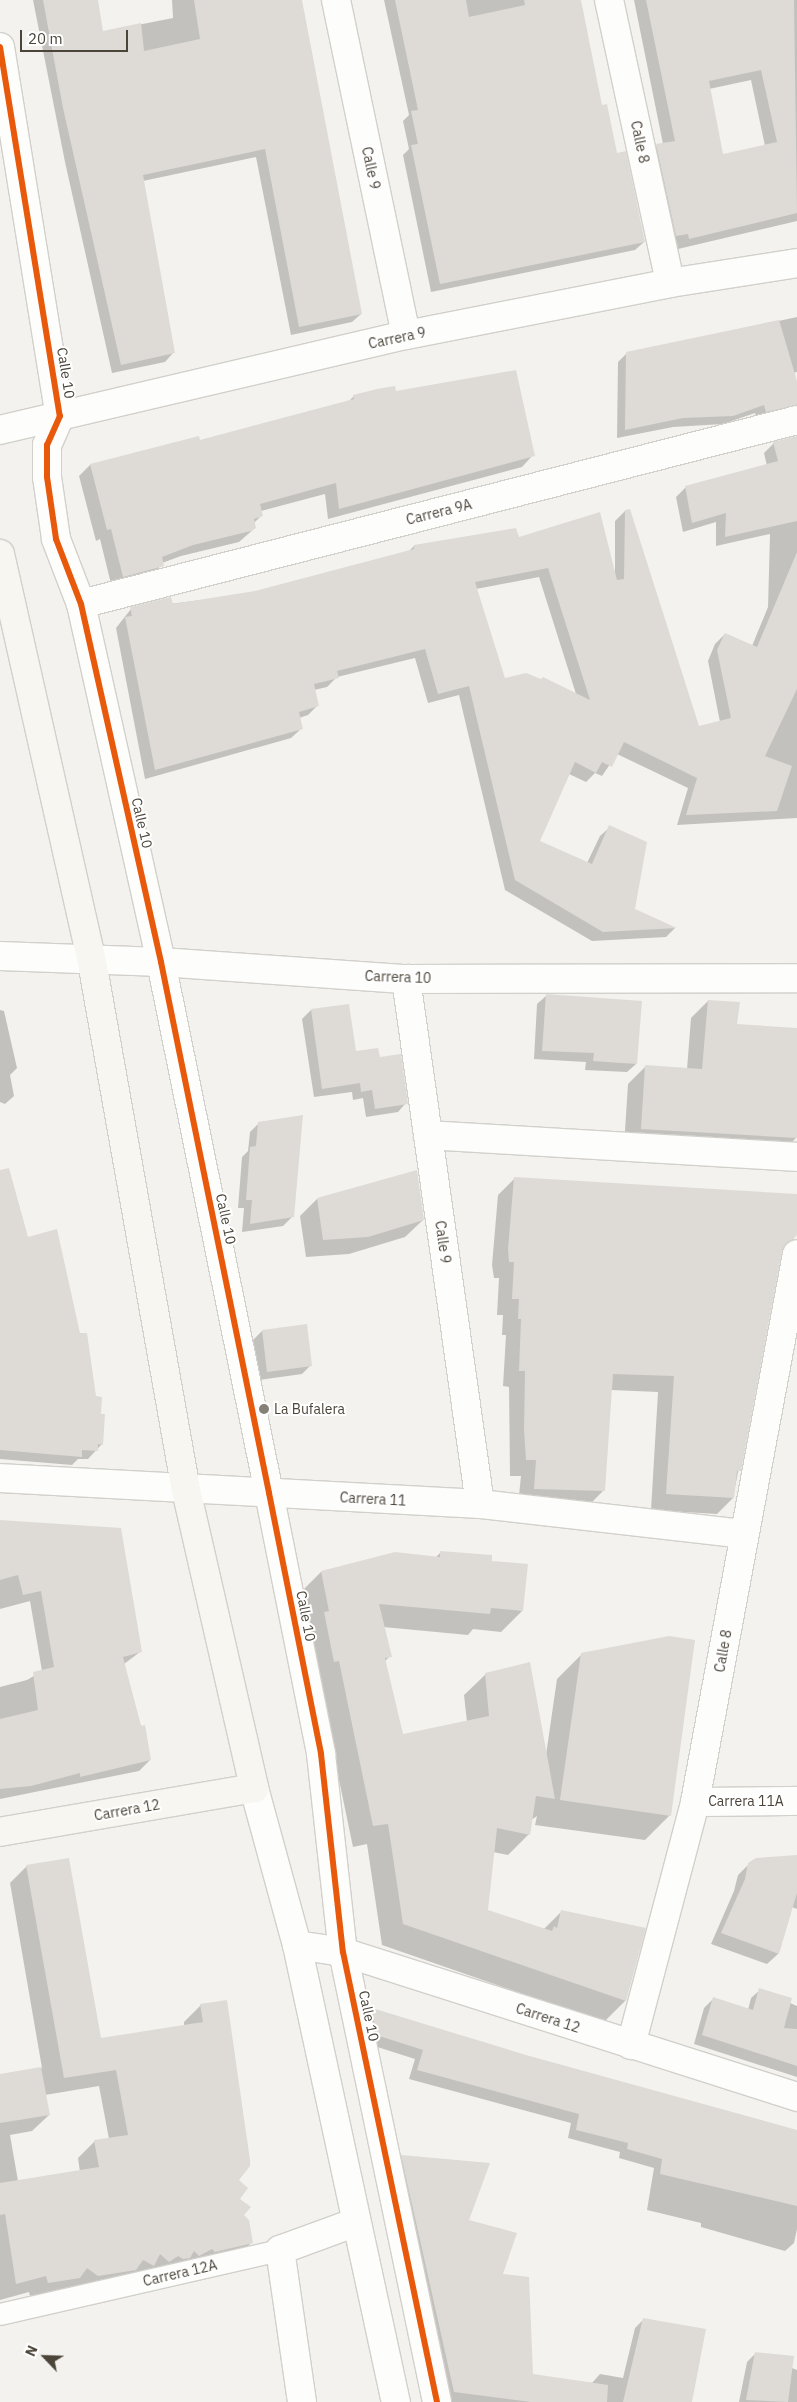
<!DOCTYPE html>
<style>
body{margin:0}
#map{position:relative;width:797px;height:2402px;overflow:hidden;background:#f4f2ee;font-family:"IBM Plex Sans",sans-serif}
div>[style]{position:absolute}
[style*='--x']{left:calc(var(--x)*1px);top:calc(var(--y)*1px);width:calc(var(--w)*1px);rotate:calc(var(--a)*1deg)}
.shadow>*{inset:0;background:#0003}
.building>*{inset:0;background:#dedbd6}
.roads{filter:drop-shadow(1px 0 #d2d0cb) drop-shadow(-1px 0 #d2d0cb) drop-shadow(0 1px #d2d0cb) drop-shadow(0 -1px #d2d0cb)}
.service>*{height:21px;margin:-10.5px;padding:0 10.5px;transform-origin:10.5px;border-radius:10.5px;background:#fdfdfc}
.minor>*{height:28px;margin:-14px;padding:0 14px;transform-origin:14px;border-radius:14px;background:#fdfdfc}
.secondary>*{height:28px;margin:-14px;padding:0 14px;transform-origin:14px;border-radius:14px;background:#f7f6f1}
.cycleway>*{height:6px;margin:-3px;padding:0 3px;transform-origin:3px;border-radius:3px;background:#e8590c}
.dots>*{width:14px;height:14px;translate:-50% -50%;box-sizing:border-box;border:2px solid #fff;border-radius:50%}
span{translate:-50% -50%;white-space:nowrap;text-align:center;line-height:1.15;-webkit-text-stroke:4px #fff;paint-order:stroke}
.street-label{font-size:14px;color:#4b4439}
.poi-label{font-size:14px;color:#4b4439}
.left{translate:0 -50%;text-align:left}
.north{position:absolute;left:20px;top:2332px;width:50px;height:50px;-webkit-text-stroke:4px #fff;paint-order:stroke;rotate:294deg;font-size:14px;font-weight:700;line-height:20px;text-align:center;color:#4b4439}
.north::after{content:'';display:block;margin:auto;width:18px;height:22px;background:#4b4439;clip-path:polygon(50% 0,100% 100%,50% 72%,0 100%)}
.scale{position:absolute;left:20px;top:30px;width:108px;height:22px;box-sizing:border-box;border:2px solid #4b4439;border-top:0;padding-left:6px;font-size:15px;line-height:18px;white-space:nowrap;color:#4b4439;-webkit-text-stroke:4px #fff;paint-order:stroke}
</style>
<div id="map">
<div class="shadow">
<i style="clip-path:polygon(33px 0,97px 0,102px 32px,173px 18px,172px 0,300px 0,361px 314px,352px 322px,291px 335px,256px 157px,143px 181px,173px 353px,165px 362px,112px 373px,65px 162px)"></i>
<i style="clip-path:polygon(384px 0,580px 0,601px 106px,644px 242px,635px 250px,431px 292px,403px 155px,409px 149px,403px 121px,409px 115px)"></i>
<i style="clip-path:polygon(evenodd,634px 0,797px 0,797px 221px,678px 249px,677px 243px,666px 246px,646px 156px,657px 146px,663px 144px,634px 0,751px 80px,765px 146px,722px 155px,709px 89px,751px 80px)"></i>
<i style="clip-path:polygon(797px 317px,797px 372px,793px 373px,797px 386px,797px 413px,757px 420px,755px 413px,723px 424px,673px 427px,617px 438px,618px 362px,627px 353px)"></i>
<i style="clip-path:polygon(395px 393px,533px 455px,522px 467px,328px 519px,325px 494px,261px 511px,262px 515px,254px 523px,255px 528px,239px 542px,181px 556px,162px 563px,152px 577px,112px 588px,100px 539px,96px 541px,79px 476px,90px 465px,198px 437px,199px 442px,348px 402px,354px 396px)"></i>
<i style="clip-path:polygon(evenodd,797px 437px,797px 818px,677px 825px,688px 788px,617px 754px,602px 776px,595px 773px,586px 782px,569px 774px,539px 841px,587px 863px,600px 836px,610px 827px,634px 910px,675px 928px,666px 937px,592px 941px,505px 890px,459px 695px,428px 703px,415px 658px,337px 677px,327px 687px,314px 690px,318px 705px,308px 715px,299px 718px,301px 729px,291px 738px,145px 779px,116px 628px,131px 609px,256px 593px,409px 551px,414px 546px,518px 539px,615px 572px,615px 521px,625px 511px,698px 728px,720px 722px,708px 661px,715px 644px,725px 634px,752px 646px,768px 607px,770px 534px,716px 546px,716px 522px,683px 532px,676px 497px,686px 487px,767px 466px,764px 453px,774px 443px,797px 437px,539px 577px,576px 694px,504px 679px,476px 589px,539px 577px)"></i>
<i style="clip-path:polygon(546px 996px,636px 1064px,627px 1072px,585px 1070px,586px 1062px,534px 1059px,537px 1004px)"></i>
<i style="clip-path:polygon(708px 1001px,736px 1025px,797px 1029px,797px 1130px,796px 1138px,778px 1155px,624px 1146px,628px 1084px,646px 1066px,687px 1069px,691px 1018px)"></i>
<i style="clip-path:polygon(0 1010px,4px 1011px,17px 1068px,10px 1075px,14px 1096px,5px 1104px,0 1102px)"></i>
<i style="clip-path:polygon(311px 1010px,355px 1053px,379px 1059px,406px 1103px,398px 1112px,366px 1117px,363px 1098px,353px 1100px,352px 1092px,314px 1097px,302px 1019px)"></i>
<i style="clip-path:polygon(259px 1123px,292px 1217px,283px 1226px,242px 1232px,244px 1208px,238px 1208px,242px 1157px,248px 1151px,250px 1132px)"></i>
<i style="clip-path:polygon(0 1177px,27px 1239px,102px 1444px,88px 1459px,78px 1459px,72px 1465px,0 1459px)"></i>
<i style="clip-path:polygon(514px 1179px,796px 1196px,794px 1238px,780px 1252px,733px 1498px,717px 1514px,651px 1510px,658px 1392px,611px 1390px,603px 1491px,587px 1507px,518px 1505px,521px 1476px,510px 1476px,509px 1387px,503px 1386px,506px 1335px,502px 1335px,503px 1315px,497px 1315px,499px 1278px,494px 1278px,492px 1265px,498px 1195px)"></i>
<i style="clip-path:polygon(317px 1199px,423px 1220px,405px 1237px,349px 1254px,306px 1257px,300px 1216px)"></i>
<i style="clip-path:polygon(262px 1331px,311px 1365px,302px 1374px,259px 1380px,253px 1340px)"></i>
<i style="clip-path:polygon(0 1521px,140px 1652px,124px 1664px,150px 1760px,139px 1771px,0 1799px,0 1687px,27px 1680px,42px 1671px,30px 1601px,0 1609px)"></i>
<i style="clip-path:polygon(441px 1552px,490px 1562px,522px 1611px,501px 1632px,473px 1629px,468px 1635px,383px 1627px,390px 1656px,384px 1662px,403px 1736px,467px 1722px,464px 1695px,486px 1674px,546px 1755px,557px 1679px,582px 1654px,670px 1815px,645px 1840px,535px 1825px,537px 1816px,531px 1820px,529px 1834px,508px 1855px,493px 1852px,486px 1910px,543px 1930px,562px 1911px,644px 1928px,625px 2001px,604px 2022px,382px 1945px,367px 1844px,353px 1847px,300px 1593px,321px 1572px,435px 1558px)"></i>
<i style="clip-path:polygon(797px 1859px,797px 1909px,792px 1907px,778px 1954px,767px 1964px,711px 1944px,734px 1891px,738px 1875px,749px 1864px)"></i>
<i style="clip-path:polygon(evenodd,27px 1866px,100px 2040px,184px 2026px,184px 2022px,201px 2005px,238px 2199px,251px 2243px,234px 2260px,81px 2293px,71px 2286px,62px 2294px,31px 2300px,29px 2292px,0 2300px,0 2075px,42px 2068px,10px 1883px,27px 1866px,99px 2086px,109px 2139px,95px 2141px,78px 2158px,80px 2172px,18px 2181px,10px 2135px,32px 2131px,49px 2115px,45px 2095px,99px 2086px)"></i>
<i style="clip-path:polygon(760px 1990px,797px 2006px,797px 2077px,694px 2044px,704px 2008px,713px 1999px,748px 2010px,751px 1998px)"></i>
<i style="clip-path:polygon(373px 2009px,525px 2056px,797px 2133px,797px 2229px,794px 2243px,785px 2251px,701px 2227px,701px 2223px,647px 2210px,654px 2168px,619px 2158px,620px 2152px,568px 2138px,571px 2123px,409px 2079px,415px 2059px,368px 2044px,364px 2017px)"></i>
<i style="clip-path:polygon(402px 2156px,468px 2221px,502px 2275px,532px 2375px,592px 2383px,600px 2374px,623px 2378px,635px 2328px,644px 2319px,690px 2402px,445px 2402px,393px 2165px)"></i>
<i style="clip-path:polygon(756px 2353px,797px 2370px,797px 2402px,739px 2402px,747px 2362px)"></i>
</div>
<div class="building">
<i style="clip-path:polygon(43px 0,98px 0,103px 31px,141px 23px,144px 51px,200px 39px,194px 0,302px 0,362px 314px,299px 327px,265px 149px,143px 175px,175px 353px,121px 365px,63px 108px)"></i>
<i style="clip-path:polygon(395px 0,466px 0,469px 17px,525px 5px,524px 0,581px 0,602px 105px,607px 104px,617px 153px,626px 151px,645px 242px,440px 284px,411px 145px,418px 144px,411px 111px,418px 110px)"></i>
<i style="clip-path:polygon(evenodd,646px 0,794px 0,797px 213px,689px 239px,688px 234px,676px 236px,656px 144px,675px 141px,646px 0,761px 70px,777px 142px,723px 154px,709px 81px,761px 70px)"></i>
<i style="clip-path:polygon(779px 320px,797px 381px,797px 405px,766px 412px,764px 405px,733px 416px,683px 418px,625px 430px,626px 352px)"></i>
<i style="clip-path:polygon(516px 370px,535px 456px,339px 509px,336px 483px,260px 504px,263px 516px,254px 519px,256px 528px,251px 531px,193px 545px,162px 557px,164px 566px,123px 577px,111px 529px,107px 530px,90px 464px,199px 436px,200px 440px,354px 399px,353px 395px,377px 389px,395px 386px,396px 391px)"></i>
<i style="clip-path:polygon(797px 436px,797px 521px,725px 537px,726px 513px,692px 523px,685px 486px,778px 461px,773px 442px)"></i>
<i style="clip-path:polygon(evenodd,630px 509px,699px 726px,731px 718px,717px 650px,725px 633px,757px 647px,797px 552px,797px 689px,765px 756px,792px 766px,777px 811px,686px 815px,697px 778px,624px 742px,612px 767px,602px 762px,596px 773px,575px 762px,540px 841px,592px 864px,609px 825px,647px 842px,635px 909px,677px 928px,603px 932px,515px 880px,469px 686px,438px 694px,425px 649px,337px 671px,339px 678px,314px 684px,319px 706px,299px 712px,303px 729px,155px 770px,125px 617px,132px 616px,130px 607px,171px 597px,173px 604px,255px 591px,414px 549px,414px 545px,516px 528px,519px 537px,600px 512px,617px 580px,624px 579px,625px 510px,630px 509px,548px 568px,590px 700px,543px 677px,541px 679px,526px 673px,505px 678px,475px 582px,548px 568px)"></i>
<i style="clip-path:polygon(546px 994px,642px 1001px,637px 1064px,593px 1061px,594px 1053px,542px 1051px)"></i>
<i style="clip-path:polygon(708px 1000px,740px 1002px,737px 1024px,797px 1028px,797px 1138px,641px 1129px,645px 1065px,702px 1069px)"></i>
<i style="clip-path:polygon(349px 1004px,356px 1051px,378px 1048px,380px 1057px,401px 1054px,408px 1104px,375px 1109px,372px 1090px,361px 1092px,360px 1083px,322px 1089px,311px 1009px)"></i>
<i style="clip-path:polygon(303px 1115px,294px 1217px,250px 1224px,252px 1200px,246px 1200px,250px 1147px,256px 1146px,258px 1122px)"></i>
<i style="clip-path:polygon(9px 1168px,28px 1237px,57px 1229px,80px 1333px,87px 1333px,96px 1396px,102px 1397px,101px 1414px,105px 1414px,103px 1445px,98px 1444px,98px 1451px,82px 1450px,82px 1457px,0 1450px,0 1170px)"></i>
<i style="clip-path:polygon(417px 1170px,424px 1220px,368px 1237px,323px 1240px,317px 1198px)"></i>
<i style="clip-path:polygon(514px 1177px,797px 1194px,797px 1235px,782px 1251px,741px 1471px,737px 1471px,734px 1498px,666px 1494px,674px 1376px,613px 1374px,605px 1491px,534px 1489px,536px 1460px,526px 1460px,524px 1430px,525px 1371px,519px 1371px,521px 1319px,518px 1319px,519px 1299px,512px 1299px,514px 1262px,509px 1262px,508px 1249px)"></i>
<i style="clip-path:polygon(307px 1324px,312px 1366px,267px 1372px,262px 1330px)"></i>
<i style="clip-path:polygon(0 1520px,121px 1528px,142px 1652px,123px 1657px,141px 1726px,145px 1725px,151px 1760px,80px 1777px,80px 1773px,31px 1786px,0 1789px,0 1719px,38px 1710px,33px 1672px,54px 1667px,41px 1591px,23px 1595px,18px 1575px,0 1580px)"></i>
<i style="clip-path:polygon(440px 1551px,492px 1555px,492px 1561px,528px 1564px,523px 1611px,491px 1608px,490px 1614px,379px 1604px,392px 1657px,385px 1658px,403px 1734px,489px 1716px,485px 1673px,530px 1662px,555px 1799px,536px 1796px,530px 1835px,497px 1828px,488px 1910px,552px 1931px,554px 1926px,557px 1928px,561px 1910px,646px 1928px,626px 2001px,403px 1924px,388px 1824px,373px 1826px,339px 1661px,334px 1662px,324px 1612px,329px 1611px,321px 1571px,395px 1552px,440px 1557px)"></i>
<i style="clip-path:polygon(669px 1636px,695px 1640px,671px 1816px,560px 1800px,581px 1653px)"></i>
<i style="clip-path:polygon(797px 1855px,797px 1893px,779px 1954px,721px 1933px,745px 1879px,748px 1863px,756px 1858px)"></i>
<i style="clip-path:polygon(69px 1858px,101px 2038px,203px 2022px,200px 2004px,227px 2000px,250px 2160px,250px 2166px,239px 2180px,248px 2188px,240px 2199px,251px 2207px,244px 2215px,249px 2220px,253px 2243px,215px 2252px,212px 2249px,199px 2256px,194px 2251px,190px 2258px,183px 2259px,178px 2256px,169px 2262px,160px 2254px,154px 2266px,143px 2260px,136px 2270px,98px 2276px,87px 2268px,80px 2278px,48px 2283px,46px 2276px,16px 2284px,5px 2214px,0 2215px,0 2183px,99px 2167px,94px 2140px,128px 2135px,116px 2070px,64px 2078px,26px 1865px)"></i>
<i style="clip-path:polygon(759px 1988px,792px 1998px,784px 2028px,797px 2029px,797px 2066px,702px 2035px,713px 1997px,753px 2010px)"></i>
<i style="clip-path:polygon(372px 2008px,526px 2055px,797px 2130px,797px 2206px,660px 2174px,662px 2159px,627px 2149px,628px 2143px,576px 2130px,579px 2114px,417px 2070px,423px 2050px,376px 2035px)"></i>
<i style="clip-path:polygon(41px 2067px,50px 2115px,0 2123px,0 2074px)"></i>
<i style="clip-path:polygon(401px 2155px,490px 2163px,469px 2220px,517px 2233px,503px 2274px,529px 2277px,533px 2374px,608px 2385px,607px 2402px,531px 2402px,454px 2392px)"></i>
<i style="clip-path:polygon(643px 2318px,706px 2329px,692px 2402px,623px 2402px)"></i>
<i style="clip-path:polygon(755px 2352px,794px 2356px,788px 2402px,746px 2400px)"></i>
</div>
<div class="roads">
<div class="service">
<i style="--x:0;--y:2314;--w:287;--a:-12.9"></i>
</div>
<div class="minor">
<i style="--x:336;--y:0;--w:342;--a:78.2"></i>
<i style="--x:609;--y:0;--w:289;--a:77.8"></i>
<i style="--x:0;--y:47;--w:374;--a:80.8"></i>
<i style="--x:60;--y:416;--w:32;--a:114"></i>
<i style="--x:47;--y:445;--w:32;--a:90"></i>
<i style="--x:47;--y:477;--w:63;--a:81.7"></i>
<i style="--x:56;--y:539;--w:70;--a:69"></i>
<i style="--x:81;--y:604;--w:367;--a:77.4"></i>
<i style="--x:161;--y:962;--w:542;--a:78.5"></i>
<i style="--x:269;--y:1493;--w:266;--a:78.7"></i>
<i style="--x:321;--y:1754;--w:199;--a:83.7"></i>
<i style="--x:343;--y:1952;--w:460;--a:78.2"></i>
<i style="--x:0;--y:430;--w:417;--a:-13.2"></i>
<i style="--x:406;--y:335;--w:269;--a:-11.1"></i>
<i style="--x:670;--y:283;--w:129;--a:-8.9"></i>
<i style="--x:81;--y:604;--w:739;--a:-14.41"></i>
<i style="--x:0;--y:956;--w:161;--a:2.1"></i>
<i style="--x:161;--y:962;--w:246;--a:4"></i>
<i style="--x:406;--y:979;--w:391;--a:-0.1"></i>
<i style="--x:406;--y:979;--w:530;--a:81.98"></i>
<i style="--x:428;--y:1135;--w:370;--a:3.4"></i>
<i style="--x:0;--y:1478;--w:481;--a:3.1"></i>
<i style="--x:480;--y:1504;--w:266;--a:6.5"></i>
<i style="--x:254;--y:1788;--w:163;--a:74.7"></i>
<i style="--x:297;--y:1945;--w:468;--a:77.8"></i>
<i style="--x:695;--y:1802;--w:102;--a:-0.6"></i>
<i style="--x:297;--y:1945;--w:47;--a:8.7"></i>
<i style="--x:343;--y:1952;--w:477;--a:17.7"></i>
<i style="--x:631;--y:2045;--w:251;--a:-75.2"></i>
<i style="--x:695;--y:1802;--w:557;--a:-79.46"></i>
<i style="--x:302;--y:2402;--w:154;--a:-98.2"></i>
<i style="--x:280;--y:2250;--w:81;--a:-20.2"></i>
</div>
<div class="secondary">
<i style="--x:0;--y:554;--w:418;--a:77.3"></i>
<i style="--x:92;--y:962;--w:536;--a:79.91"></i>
<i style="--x:186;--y:1490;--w:306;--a:77.1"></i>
<i style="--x:254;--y:1788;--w:258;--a:170.2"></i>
</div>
</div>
<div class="cycleway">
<i style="--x:0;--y:47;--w:374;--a:80.8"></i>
<i style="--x:60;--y:416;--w:32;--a:114"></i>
<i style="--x:47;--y:445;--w:32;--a:90"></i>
<i style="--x:47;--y:477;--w:63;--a:81.7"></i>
<i style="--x:56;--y:539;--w:70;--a:69"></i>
<i style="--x:81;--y:604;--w:367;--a:77.4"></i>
<i style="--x:161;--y:962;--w:542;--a:78.5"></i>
<i style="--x:269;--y:1493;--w:266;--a:78.7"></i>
<i style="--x:321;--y:1754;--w:199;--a:83.7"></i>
<i style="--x:343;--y:1952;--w:460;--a:78.2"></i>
</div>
<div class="dots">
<i style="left:264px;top:1409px;background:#868178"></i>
</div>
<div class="street-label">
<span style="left:640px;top:142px;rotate:78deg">Calle 8</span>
<span style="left:371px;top:168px;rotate:78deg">Calle 9</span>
<span style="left:397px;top:338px;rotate:-12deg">Carrera 9</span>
<span style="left:66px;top:373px;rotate:81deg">Calle 10</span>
<span style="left:439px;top:512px;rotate:-14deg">Carrera 9A</span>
<span style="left:142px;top:823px;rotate:77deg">Calle 10</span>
<span style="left:398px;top:977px;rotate:2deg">Carrera 10</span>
<span style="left:226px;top:1219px;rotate:78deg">Calle 10</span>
<span style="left:443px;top:1242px;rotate:82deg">Calle 9</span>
<span style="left:373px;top:1499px;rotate:3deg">Carrera 11</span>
<span style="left:306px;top:1616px;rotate:79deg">Calle 10</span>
<span style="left:723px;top:1651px;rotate:-80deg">Calle 8</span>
<span style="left:746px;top:1801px">Carrera 11A</span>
<span style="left:127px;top:1810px;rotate:-10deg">Carrera 12</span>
<span style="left:369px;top:2016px;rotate:78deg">Calle 10</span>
<span style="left:548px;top:2018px;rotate:18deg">Carrera 12</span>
<span style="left:180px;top:2273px;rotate:-13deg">Carrera 12A</span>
</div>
<div class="poi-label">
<span class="left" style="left:274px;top:1409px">La Bufalera</span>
</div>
<div class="north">N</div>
<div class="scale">20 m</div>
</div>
